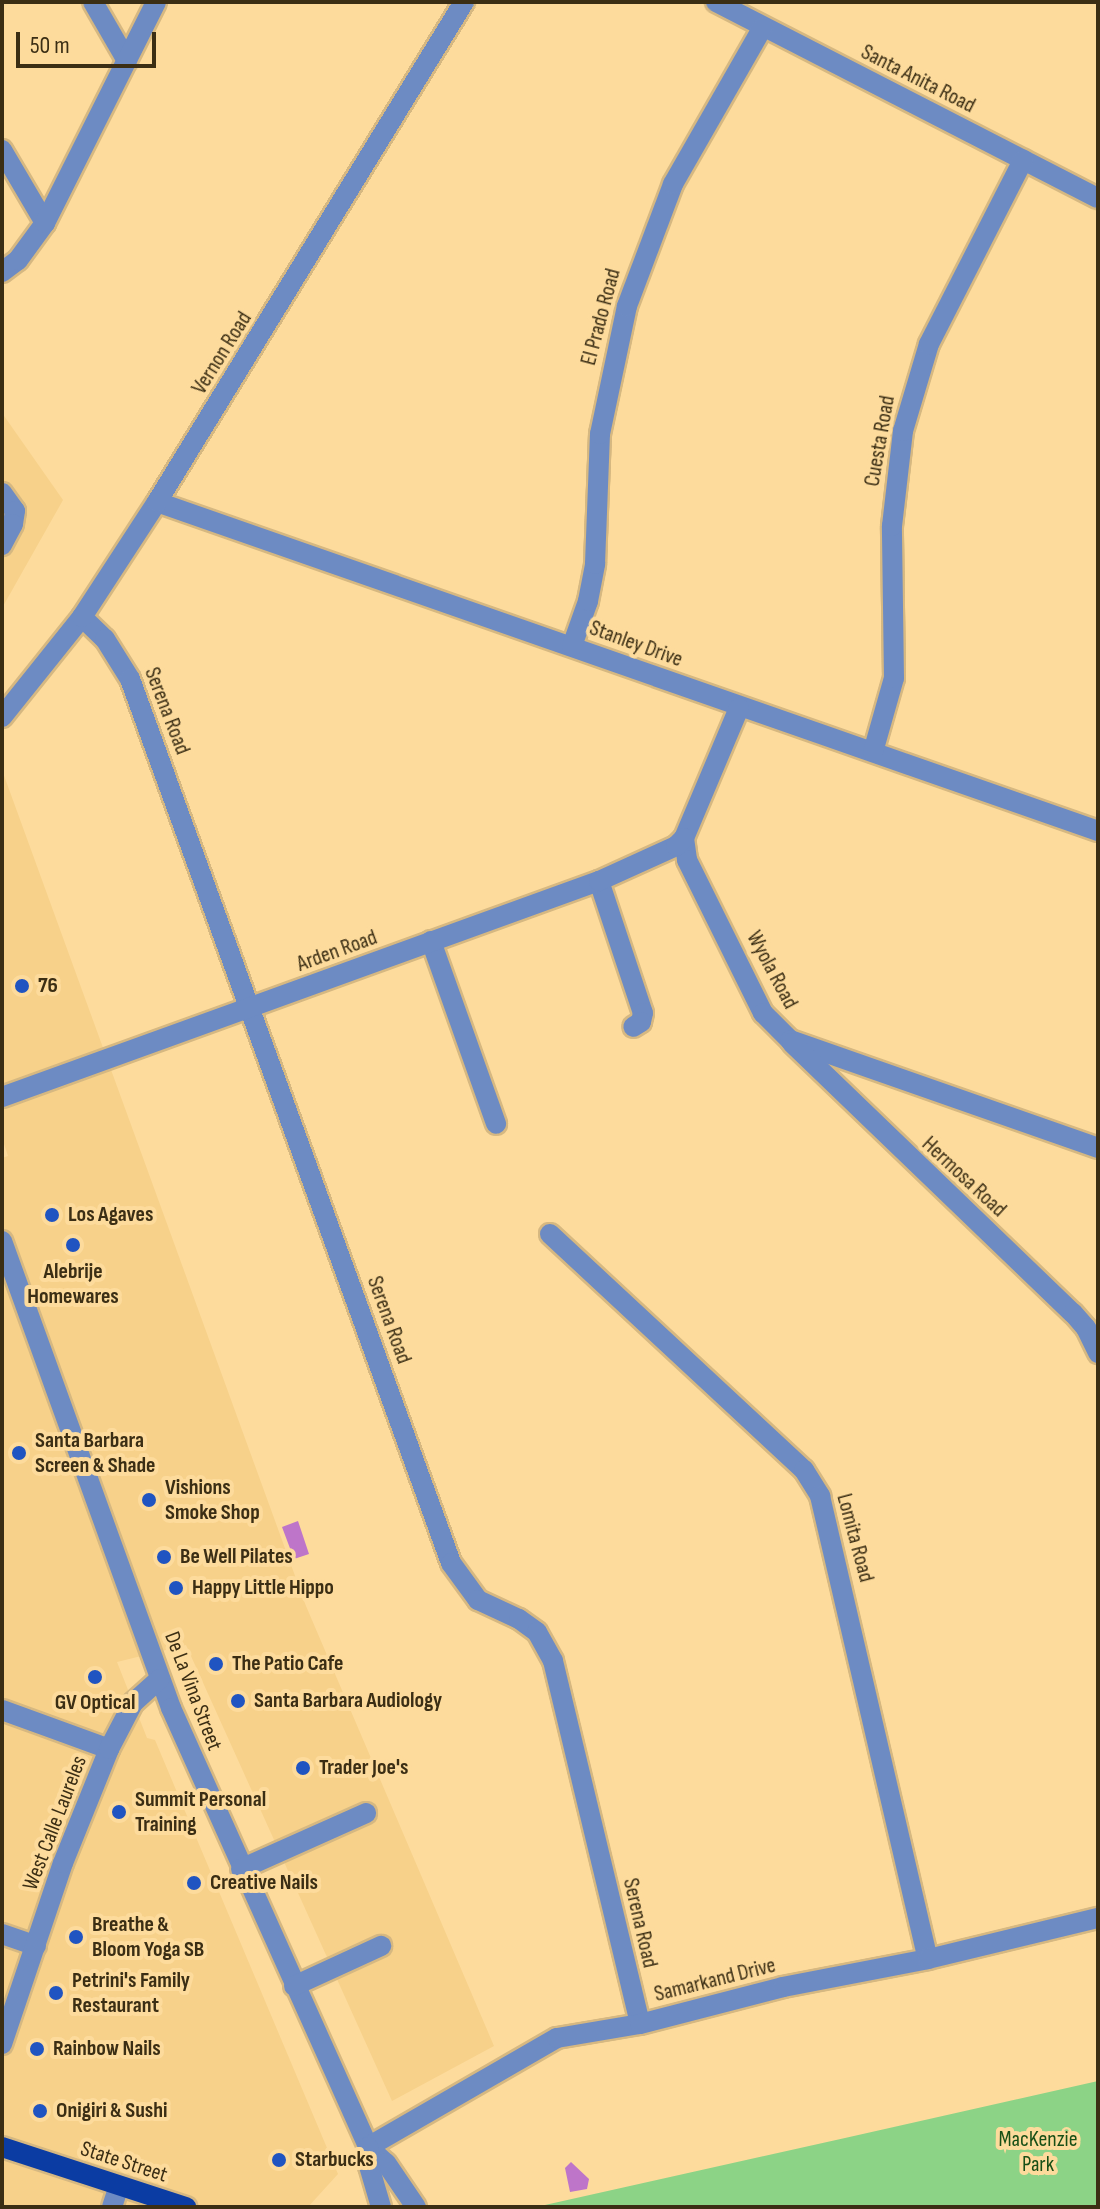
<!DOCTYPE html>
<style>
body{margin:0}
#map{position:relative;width:1100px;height:2209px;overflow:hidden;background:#fddb9c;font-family:"Sofia Sans Condensed",sans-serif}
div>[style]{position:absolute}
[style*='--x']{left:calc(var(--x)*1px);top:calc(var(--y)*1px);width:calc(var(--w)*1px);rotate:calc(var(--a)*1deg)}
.built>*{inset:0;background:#f7d18a}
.green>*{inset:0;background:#8cd386}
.water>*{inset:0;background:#be75c9}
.roads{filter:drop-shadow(2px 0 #d6b881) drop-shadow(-2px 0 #d6b881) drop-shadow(0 2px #d6b881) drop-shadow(0 -2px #d6b881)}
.minor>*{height:20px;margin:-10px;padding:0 10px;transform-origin:10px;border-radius:10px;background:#6d8bc3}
.major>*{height:20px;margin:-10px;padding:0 10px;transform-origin:10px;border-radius:10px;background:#0b3ca3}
.dots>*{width:22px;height:22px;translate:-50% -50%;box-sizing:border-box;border:4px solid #fddb9c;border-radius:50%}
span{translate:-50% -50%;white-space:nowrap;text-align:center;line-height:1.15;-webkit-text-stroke:8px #fddb9c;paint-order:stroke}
.street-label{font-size:22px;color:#3b2e14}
.poi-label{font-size:22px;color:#3b2e14;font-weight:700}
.left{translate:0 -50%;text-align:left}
.park-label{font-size:22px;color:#194f16}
.frame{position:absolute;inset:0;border:4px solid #3b2e14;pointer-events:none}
.scale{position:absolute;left:16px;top:32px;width:140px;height:36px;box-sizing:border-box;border:4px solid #3b2e14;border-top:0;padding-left:10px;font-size:24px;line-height:28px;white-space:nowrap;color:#3b2e14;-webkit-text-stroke:6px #fddb9c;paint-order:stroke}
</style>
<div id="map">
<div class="built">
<i style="clip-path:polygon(2px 413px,63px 500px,2px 608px)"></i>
<i style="clip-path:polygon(2px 770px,306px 1606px,494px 2046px,392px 2101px,186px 1645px,117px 1662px,147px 1738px,155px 1740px,338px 2174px,308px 2207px,2px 2207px,2px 1158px,8px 1156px,2px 1138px)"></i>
</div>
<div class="green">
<i style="clip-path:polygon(1098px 2081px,1098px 2207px,536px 2207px,845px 2138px)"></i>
</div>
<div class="water">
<i style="clip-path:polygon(298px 1521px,309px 1554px,294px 1559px,282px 1527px)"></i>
<i style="clip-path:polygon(571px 2162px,589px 2179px,587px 2189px,570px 2192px,565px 2168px)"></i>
</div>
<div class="roads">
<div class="minor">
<i style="--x:93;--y:2;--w:68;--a:60"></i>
<i style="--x:716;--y:2;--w:429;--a:27.2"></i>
<i style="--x:2;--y:150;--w:85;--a:59.5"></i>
<i style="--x:2;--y:272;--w:20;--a:-37"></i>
<i style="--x:18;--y:260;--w:46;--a:-53.9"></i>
<i style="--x:45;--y:223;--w:247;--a:-63.3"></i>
<i style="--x:2;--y:493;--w:22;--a:54"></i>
<i style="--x:15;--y:511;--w:13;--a:99"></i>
<i style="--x:13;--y:524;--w:24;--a:118"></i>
<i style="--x:157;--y:502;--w:997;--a:19.27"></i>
<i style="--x:82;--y:617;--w:32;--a:44"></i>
<i style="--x:105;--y:639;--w:47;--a:58"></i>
<i style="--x:130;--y:679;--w:940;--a:70.04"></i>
<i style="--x:451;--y:1563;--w:46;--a:53.9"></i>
<i style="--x:478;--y:1600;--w:45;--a:24.9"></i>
<i style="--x:519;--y:1619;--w:22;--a:36"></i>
<i style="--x:537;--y:1632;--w:33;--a:61"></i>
<i style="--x:553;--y:1661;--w:373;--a:76.5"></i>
<i style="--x:572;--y:646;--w:48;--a:-70.4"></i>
<i style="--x:588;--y:601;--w:38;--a:-79"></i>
<i style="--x:595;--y:564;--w:130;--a:-87.8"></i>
<i style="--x:600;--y:434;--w:131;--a:-78.1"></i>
<i style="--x:627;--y:306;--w:130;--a:-69.3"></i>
<i style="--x:673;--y:184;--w:181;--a:-60.2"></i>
<i style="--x:739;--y:708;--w:141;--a:112.9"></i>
<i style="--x:684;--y:838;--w:22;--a:82"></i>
<i style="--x:687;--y:860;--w:171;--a:63.6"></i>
<i style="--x:763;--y:1013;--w:38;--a:45"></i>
<i style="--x:790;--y:1040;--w:326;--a:19.3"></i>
<i style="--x:2;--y:717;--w:128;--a:-51.3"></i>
<i style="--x:82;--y:617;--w:137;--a:-56.9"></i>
<i style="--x:157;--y:502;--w:587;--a:-58.45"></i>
<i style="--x:873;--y:752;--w:77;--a:-74.2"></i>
<i style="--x:894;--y:678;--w:152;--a:-90.8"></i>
<i style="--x:892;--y:526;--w:96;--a:-83.4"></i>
<i style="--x:903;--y:431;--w:91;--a:-73.4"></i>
<i style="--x:929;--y:344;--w:207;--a:-62.9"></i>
<i style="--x:599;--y:881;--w:139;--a:71.6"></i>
<i style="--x:643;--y:1013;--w:9;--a:103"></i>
<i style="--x:641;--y:1022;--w:9;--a:148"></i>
<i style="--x:431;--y:941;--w:194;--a:70.4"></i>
<i style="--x:792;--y:1043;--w:390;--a:43.9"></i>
<i style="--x:1073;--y:1313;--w:20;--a:49"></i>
<i style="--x:1086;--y:1328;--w:28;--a:64"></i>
<i style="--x:2;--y:1097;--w:635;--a:-19.89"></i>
<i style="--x:599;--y:881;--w:85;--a:-24.4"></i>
<i style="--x:676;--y:846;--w:11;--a:-45"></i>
<i style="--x:550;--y:1234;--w:347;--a:42.9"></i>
<i style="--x:804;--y:1470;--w:31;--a:58"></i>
<i style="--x:820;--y:1496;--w:475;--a:76.9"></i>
<i style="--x:2;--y:1241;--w:497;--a:70.1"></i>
<i style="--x:171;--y:1708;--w:481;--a:65.8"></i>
<i style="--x:368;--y:2147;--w:24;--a:42"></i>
<i style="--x:386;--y:2163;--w:53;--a:55.7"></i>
<i style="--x:2;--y:1710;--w:114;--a:20"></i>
<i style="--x:241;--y:1869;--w:137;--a:-24.1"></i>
<i style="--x:2;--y:1934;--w:36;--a:19"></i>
<i style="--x:294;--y:1986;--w:96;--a:-24.7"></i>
<i style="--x:2;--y:2044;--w:191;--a:-71.4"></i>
<i style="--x:63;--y:1863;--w:123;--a:-68"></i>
<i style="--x:109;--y:1749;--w:52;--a:-62.4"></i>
<i style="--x:133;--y:1703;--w:36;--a:-42"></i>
<i style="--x:368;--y:2147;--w:218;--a:-30"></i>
<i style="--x:557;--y:2038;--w:84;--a:-9.6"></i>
<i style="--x:640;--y:2024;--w:148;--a:-14.5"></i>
<i style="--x:783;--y:1987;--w:148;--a:-10.9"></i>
<i style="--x:928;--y:1959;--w:175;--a:-13.6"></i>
<i style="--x:368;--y:2147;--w:19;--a:87"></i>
<i style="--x:369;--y:2166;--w:43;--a:73.7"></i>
<i style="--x:112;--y:2207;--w:22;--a:-72"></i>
</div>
<div class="major">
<i style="--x:2;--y:2147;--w:194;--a:18.1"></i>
</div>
</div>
<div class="dots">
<i style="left:22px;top:986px;background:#2054c1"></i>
<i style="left:52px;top:1215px;background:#2054c1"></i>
<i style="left:73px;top:1245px;background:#2054c1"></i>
<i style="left:19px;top:1453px;background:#2054c1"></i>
<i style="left:149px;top:1500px;background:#2054c1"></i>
<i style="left:164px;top:1557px;background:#2054c1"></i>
<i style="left:176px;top:1588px;background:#2054c1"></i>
<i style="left:216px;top:1664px;background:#2054c1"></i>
<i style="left:95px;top:1677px;background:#2054c1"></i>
<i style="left:238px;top:1701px;background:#2054c1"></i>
<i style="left:303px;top:1768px;background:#2054c1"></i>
<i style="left:119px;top:1812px;background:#2054c1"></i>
<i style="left:194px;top:1883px;background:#2054c1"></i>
<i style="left:76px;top:1937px;background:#2054c1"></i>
<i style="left:56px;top:1993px;background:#2054c1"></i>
<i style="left:37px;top:2049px;background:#2054c1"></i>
<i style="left:40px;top:2111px;background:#2054c1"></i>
<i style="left:279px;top:2160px;background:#2054c1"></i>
</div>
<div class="street-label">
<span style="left:918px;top:79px;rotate:27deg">Santa Anita Road</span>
<span style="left:601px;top:317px;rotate:-75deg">El Prado Road</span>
<span style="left:222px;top:353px;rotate:-58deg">Vernon Road</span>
<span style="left:880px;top:441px;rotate:-80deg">Cuesta Road</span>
<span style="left:636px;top:644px;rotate:20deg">Stanley Drive</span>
<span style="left:167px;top:711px;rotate:69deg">Serena Road</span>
<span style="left:337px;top:951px;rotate:-20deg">Arden Road</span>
<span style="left:772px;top:970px;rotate:62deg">Wyola Road</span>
<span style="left:964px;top:1177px;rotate:43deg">Hermosa Road</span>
<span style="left:389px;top:1320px;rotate:70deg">Serena Road</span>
<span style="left:855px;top:1538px;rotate:75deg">Lomita Road</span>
<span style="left:193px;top:1691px;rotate:69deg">De La Vina Street</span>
<span style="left:55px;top:1823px;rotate:-69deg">West Calle Laureles</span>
<span style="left:640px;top:1923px;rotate:77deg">Serena Road</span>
<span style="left:715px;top:1980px;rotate:-14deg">Samarkand Drive</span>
<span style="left:124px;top:2162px;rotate:18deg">State Street</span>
</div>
<div class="poi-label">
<span class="left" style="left:38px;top:986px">76</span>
<span class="left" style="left:68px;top:1215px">Los Agaves</span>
<span style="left:73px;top:1284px">Alebrije<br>Homewares</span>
<span class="left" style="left:35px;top:1453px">Santa Barbara<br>Screen &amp; Shade</span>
<span class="left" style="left:165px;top:1500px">Vishions<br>Smoke Shop</span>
<span class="left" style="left:180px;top:1557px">Be Well Pilates</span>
<span class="left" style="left:192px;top:1588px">Happy Little Hippo</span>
<span class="left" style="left:232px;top:1664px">The Patio Cafe</span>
<span class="left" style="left:254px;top:1701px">Santa Barbara Audiology</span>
<span style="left:95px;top:1703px">GV Optical</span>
<span class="left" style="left:319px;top:1768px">Trader Joe's</span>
<span class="left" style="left:135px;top:1812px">Summit Personal<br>Training</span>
<span class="left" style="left:210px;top:1883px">Creative Nails</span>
<span class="left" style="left:92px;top:1937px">Breathe &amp;<br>Bloom Yoga SB</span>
<span class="left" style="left:72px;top:1993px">Petrini's Family<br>Restaurant</span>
<span class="left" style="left:53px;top:2049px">Rainbow Nails</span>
<span class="left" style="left:56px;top:2111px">Onigiri &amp; Sushi</span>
<span class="left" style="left:295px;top:2160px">Starbucks</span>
</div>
<div class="park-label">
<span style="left:1038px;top:2152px">MacKenzie<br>Park</span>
</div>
<div class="frame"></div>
<div class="scale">50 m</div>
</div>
